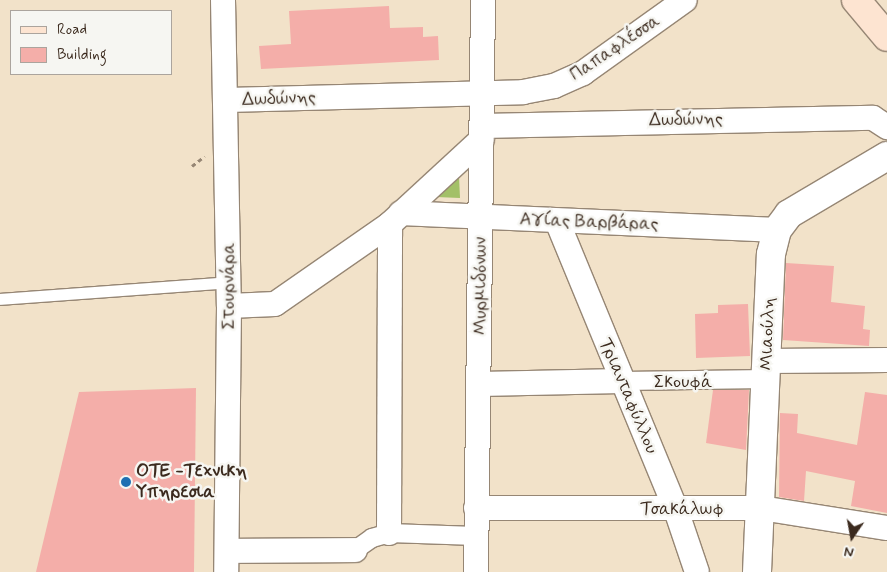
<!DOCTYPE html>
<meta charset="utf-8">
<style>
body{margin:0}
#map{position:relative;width:887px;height:572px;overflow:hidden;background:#f2e2c9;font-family:Mynerve,sans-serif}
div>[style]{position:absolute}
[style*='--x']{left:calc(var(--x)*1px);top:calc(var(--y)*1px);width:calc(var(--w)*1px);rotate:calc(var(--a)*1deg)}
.green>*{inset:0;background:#a3c068}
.building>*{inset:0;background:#f4aea9}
.path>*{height:3px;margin-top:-1.5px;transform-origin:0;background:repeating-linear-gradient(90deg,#968674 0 4px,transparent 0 8px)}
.roads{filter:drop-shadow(1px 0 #968674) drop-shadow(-1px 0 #968674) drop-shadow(0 1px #968674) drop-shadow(0 -1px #968674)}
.service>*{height:11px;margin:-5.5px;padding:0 5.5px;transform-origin:5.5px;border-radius:5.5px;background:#fff}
.pedestrian>*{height:18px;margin:-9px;padding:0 9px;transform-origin:9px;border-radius:9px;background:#fff}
.minor>*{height:24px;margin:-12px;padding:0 12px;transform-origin:12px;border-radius:12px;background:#fff}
.tertiary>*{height:28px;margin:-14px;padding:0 14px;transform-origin:14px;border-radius:14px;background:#fff}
.secondary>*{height:28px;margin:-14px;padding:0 14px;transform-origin:14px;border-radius:14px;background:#fde4d1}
.dots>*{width:14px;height:14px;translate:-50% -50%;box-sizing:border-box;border:2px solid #f6f6f2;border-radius:50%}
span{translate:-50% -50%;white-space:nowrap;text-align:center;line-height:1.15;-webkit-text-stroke:5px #f6f6f2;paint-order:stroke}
.street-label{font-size:18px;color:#3b2a1e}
.poi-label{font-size:18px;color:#3b2a1e;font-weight:700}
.left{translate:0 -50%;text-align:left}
.legend{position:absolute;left:10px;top:10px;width:162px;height:65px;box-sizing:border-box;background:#f6f6f2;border:1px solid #aba49d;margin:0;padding:6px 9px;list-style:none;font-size:15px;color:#3b2a1e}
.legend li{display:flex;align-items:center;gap:10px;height:25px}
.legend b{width:25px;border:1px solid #aba49d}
.north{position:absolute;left:827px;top:512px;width:50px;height:50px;-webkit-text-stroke:4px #f6f6f2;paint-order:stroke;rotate:192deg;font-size:14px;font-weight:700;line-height:20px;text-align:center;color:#3b2a1e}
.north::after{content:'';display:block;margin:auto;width:18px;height:22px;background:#3b2a1e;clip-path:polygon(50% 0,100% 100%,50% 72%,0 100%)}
</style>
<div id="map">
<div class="green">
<i style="clip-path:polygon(459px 176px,460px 198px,436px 197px)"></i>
</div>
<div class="building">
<i style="clip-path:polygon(389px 6px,390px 28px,423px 27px,423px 37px,438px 36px,439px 60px,261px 69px,259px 46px,291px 44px,289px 11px)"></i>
<i style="clip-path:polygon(786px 263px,834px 266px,831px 302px,865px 306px,863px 329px,870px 330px,869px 346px,783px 340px)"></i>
<i style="clip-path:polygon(748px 304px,750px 356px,696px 358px,695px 314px,718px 313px,718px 305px)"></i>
<i style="clip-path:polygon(196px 388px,194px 572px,36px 572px,79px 392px)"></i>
<i style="clip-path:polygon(713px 390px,749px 390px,746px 450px,706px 443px)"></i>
<i style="clip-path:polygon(865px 392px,887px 395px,887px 513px,851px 506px,855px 481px,806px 471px,804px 501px,779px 497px,780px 413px,798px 414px,797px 433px,857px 445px)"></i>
</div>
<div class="path">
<i style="--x:192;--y:166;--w:16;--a:-38"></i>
</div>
<div class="roads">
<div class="service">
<i style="--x:0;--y:299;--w:230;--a:-4.2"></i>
</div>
<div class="pedestrian">
<i style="--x:622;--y:381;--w:145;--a:-0.8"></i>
<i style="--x:355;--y:550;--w:21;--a:-35"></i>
<i style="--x:372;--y:538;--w:18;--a:-16"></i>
<i style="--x:389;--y:533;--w:87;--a:2"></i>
</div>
<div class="minor">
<i style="--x:223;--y:0;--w:306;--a:88.9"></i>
<i style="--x:229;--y:306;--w:266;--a:90.6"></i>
<i style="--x:227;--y:100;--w:296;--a:-1.5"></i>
<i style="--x:523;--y:92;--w:32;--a:-11"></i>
<i style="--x:554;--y:86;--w:32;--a:-24"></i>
<i style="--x:583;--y:73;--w:125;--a:-35.6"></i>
<i style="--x:482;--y:126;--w:391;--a:-1.2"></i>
<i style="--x:873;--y:118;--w:17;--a:33"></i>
<i style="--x:401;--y:213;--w:376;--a:2.6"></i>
<i style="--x:557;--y:221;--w:313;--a:67.6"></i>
<i style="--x:676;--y:510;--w:65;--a:71.3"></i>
<i style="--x:229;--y:306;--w:46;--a:-2.5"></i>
<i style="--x:275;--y:304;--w:140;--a:-34.8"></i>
<i style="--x:390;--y:224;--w:125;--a:-42.7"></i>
<i style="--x:767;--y:361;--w:120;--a:-0.5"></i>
<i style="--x:480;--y:384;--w:142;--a:-1.2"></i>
<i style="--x:476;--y:508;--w:285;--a:0"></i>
<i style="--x:761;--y:508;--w:128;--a:9"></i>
<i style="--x:389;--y:533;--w:309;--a:-89.8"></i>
<i style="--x:227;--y:551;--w:128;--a:-0.4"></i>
<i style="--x:476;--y:572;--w:572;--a:-89.3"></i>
</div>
<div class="tertiary">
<i style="--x:757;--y:572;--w:318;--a:-87.5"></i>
<i style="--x:771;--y:254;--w:25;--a:-76"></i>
<i style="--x:777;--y:230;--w:20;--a:-53"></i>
<i style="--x:789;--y:214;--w:114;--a:-30.6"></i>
</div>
<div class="secondary">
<i style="--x:856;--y:0;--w:48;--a:50"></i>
</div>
</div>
<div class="dots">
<i style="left:126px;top:482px;background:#1f6fb2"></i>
</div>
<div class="street-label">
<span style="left:615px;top:48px;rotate:-34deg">Παπαφλέσσα</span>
<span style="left:279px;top:99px;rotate:-2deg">Δωδώνης</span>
<span style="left:686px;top:120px;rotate:-1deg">Δωδώνης</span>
<span style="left:589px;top:222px;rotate:2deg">Αγίας Βαρβάρας</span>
<span style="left:229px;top:286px;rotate:-90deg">Στουρνάρα</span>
<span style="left:481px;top:286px;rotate:-90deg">Μυρμιδόνων</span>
<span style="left:768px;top:334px;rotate:-88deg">Μιαούλη</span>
<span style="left:683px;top:382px">Σκουφά</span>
<span style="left:628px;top:396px;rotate:67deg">Τριανταφύλλου</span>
<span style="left:682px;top:509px">Τσακάλωφ</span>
</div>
<div class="poi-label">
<span class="left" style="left:136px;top:482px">ΟΤΕ -Τεχνικη<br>Υπηρεσια</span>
</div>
<ul class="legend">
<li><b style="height:6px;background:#fde4d1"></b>Road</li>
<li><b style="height:14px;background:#f4aea9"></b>Building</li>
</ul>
<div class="north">N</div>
</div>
